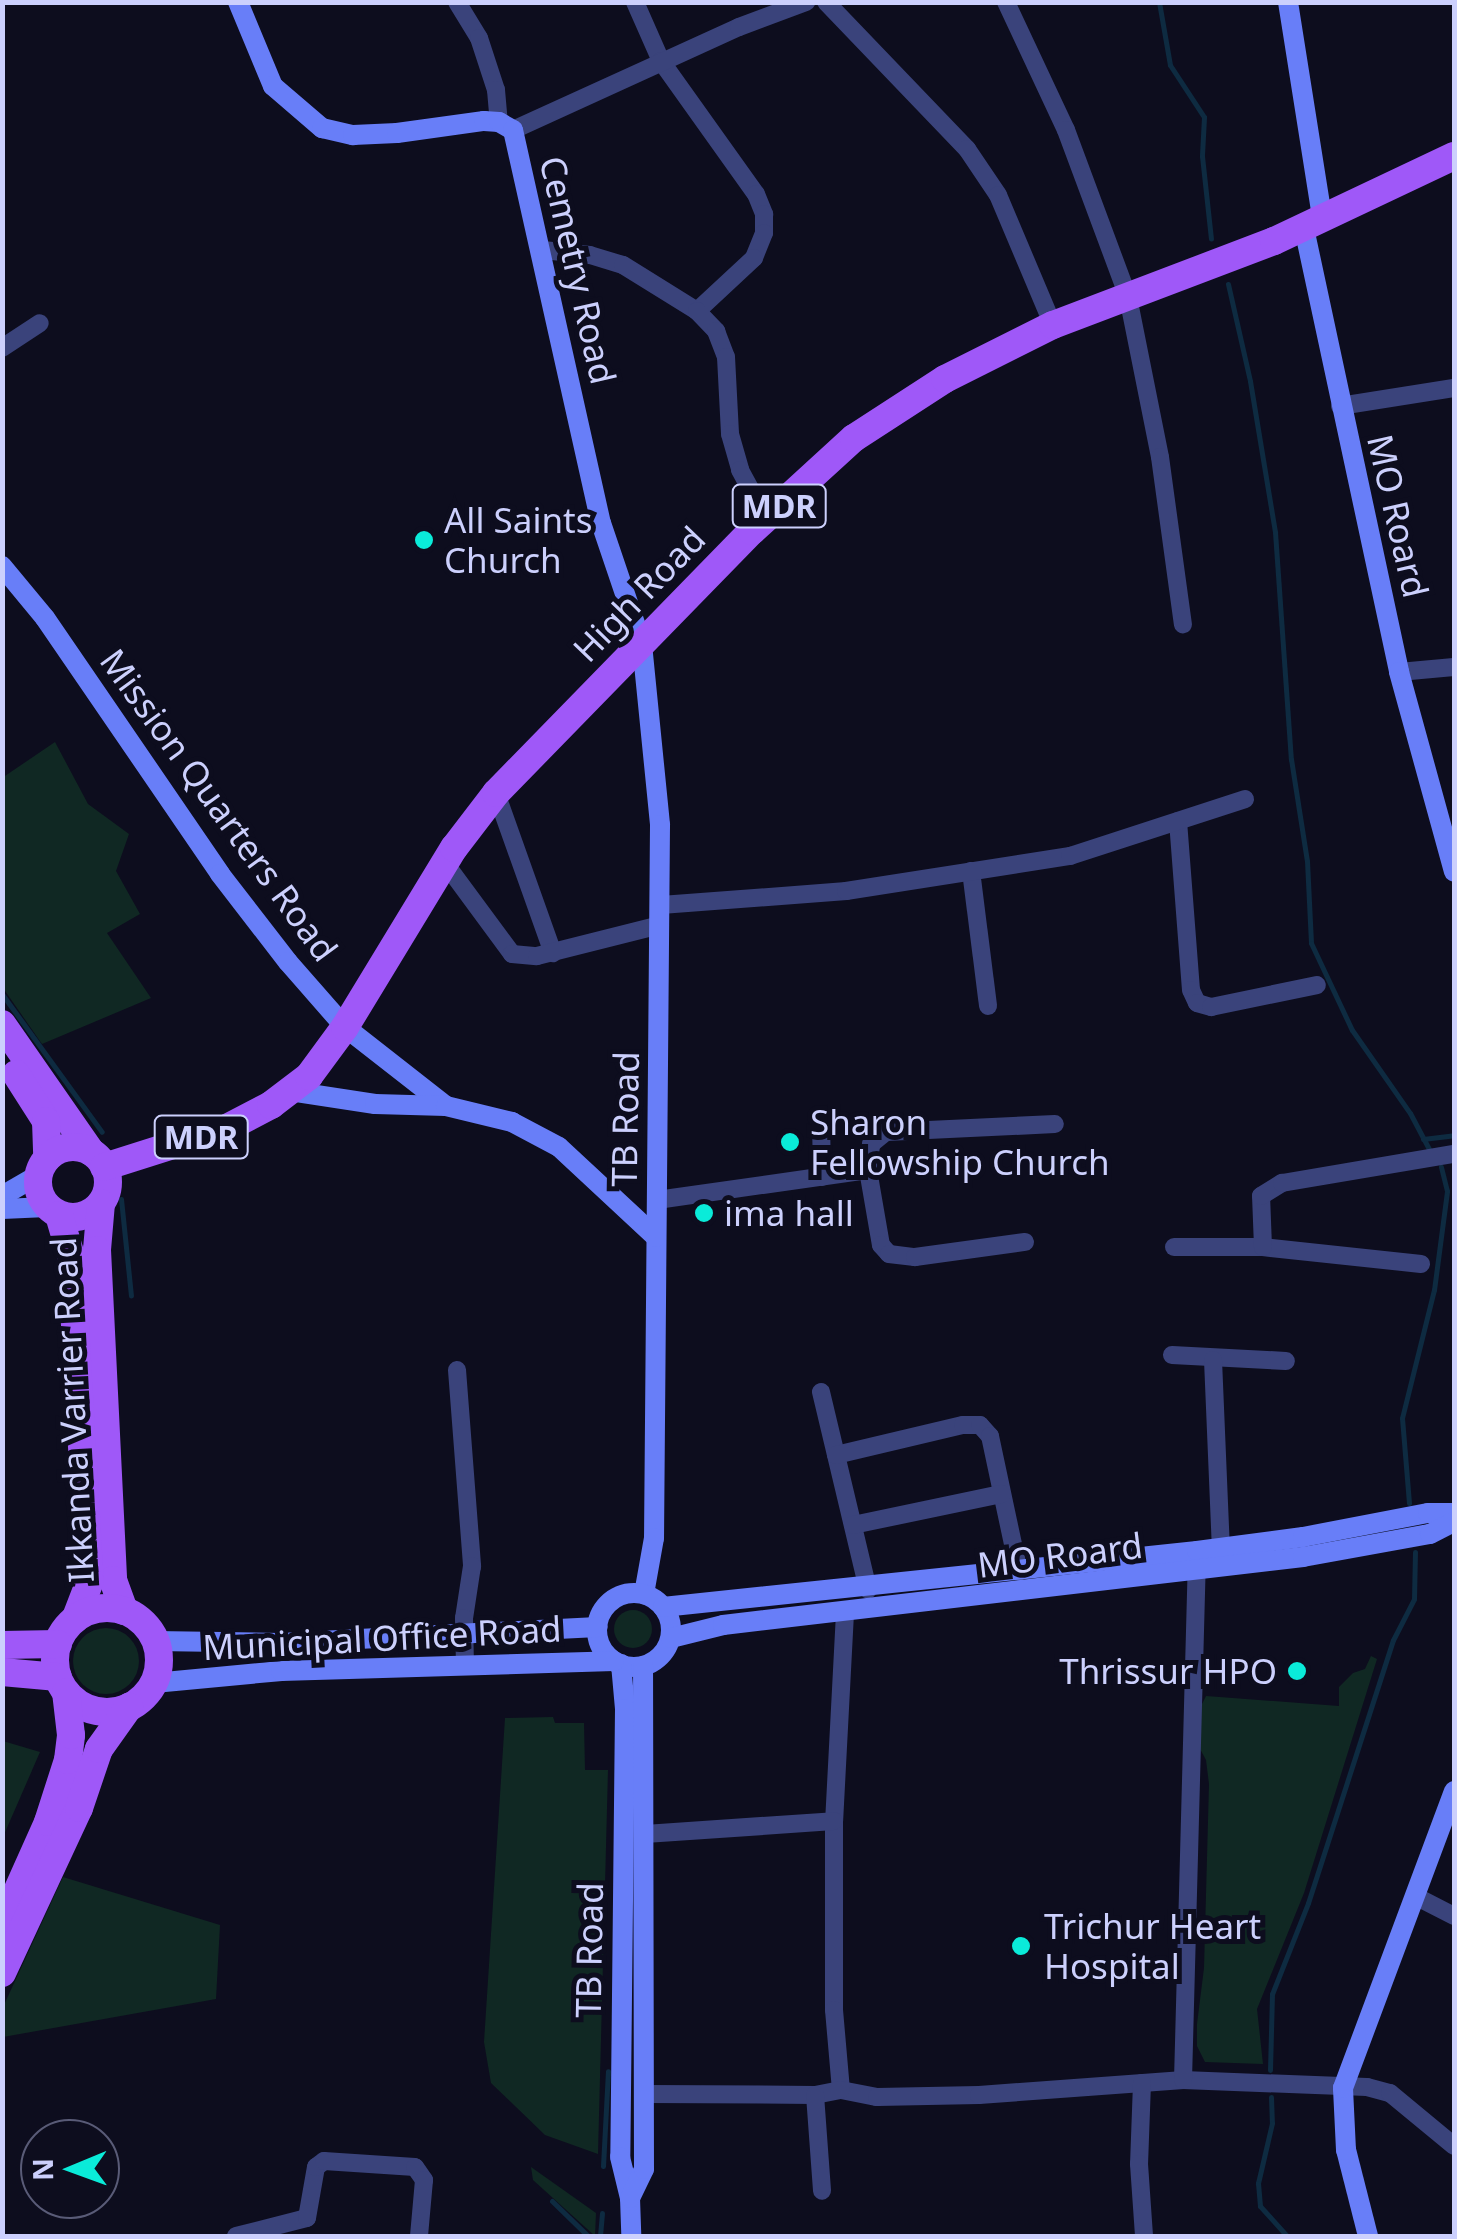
<!DOCTYPE html>
<style>
body{margin:0}
#map{position:relative;width:1457px;height:2239px;overflow:hidden;background:#0d0d1e;font-family:"Noto Sans",sans-serif}
div>[style]{position:absolute}
[style*='--x']{left:calc(var(--x)*1px);top:calc(var(--y)*1px);width:calc(var(--w)*1px);rotate:calc(var(--a)*1deg)}
.green>*{inset:0;background:#102823}
.round{border-radius:50%}
.stream>*{height:5px;margin:-2.5px;padding:0 2.5px;transform-origin:2.5px;border-radius:2.5px;background:#0e2b41}
.street>*{height:18px;margin:-9px;padding:0 9px;transform-origin:9px;border-radius:9px;background:#3a437b}
.secondary>*{height:20px;margin:-10px;padding:0 10px;transform-origin:10px;border-radius:10px;background:#687ef8}
.secondary>.ring{margin:-10px;padding:0;box-sizing:content-box;background:none;border:20px solid #687ef8;border-radius:50%}
.primary>*{height:28px;margin:-14px;padding:0 14px;transform-origin:14px;border-radius:14px;background:#9f58f8}
.primary>.ring{margin:-14px;padding:0;box-sizing:content-box;background:none;border:28px solid #9f58f8;border-radius:50%}
.dots>*{width:28px;height:28px;translate:-50% -50%;box-sizing:border-box;border:5px solid #0d0d1e;border-radius:50%}
span{translate:-50% -50%;white-space:nowrap;text-align:center;line-height:1.15;-webkit-text-stroke:10px #0d0d1e;paint-order:stroke}
.shield-label span{padding:2px 8px;background:#0d0d1e;border:2px solid;border-radius:8px;-webkit-text-stroke-width:0}
.shield-label{font-size:32px;color:#ccd0fd;font-weight:700}
.street-label{font-size:35px;color:#ccd0fd}
.poi-label{font-size:35px;color:#ccd0fd}
.left{translate:0 -50%;text-align:left}
.right{translate:-100% -50%;text-align:right}
.frame{position:absolute;inset:0;border:5px solid #ccd0fd;pointer-events:none}
.north{position:absolute;left:20px;top:2119px;width:100px;height:100px;box-sizing:border-box;background:#0d0d1e;border:2px solid #595b77;border-radius:50%;rotate:269deg;font-size:28px;font-weight:700;line-height:40px;text-align:center;color:#ccd0fd}
.north::after{content:'';display:block;margin:auto;width:35px;height:45px;background:#0aebd9;clip-path:polygon(50% 0,100% 100%,50% 72%,0 100%)}
</style>
<div id="map">
<div class="green">
<i style="clip-path:polygon(55px 742px,88px 804px,129px 834px,116px 871px,140px 914px,107px 933px,151px 998px,42px 1044px,3px 988px,2px 778px)"></i>
<i class="round" style="left:614px;top:1610px;width:38px;height:38px"></i>
<i class="round" style="left:73px;top:1628px;width:66px;height:66px"></i>
<i style="clip-path:polygon(1371px 1656px,1377px 1659px,1304px 1893px,1257px 2009px,1263px 2064px,1205px 2062px,1197px 2046px,1197px 2024px,1204px 1968px,1209px 1784px,1206px 1760px,1199px 1747px,1200px 1708px,1206px 1696px,1339px 1706px,1339px 1687px,1353px 1673px,1365px 1669px)"></i>
<i style="clip-path:polygon(553px 1717px,555px 1723px,584px 1723px,585px 1770px,608px 1770px,598px 2154px,545px 2135px,491px 2083px,484px 2042px,505px 1718px)"></i>
<i style="clip-path:polygon(3px 1741px,40px 1752px,3px 1837px,2px 1741px)"></i>
<i style="clip-path:polygon(63px 1877px,220px 1925px,216px 1999px,3px 2037px,3px 2007px)"></i>
<i style="clip-path:polygon(531px 2167px,596px 2213px,595px 2236px,533px 2180px)"></i>
</div>
<div class="stream">
<i style="--x:1159;--y:2;--w:64;--a:80.1"></i>
<i style="--x:1170;--y:65;--w:62;--a:56.8"></i>
<i style="--x:1204;--y:117;--w:39;--a:93"></i>
<i style="--x:1202;--y:156;--w:83;--a:83.8"></i>
<i style="--x:1228;--y:284;--w:99;--a:77.2"></i>
<i style="--x:1250;--y:381;--w:153;--a:80.6"></i>
<i style="--x:1275;--y:532;--w:228;--a:86"></i>
<i style="--x:1291;--y:759;--w:103;--a:81.1"></i>
<i style="--x:1307;--y:861;--w:82;--a:87.2"></i>
<i style="--x:1311;--y:943;--w:96;--a:64.8"></i>
<i style="--x:1352;--y:1030;--w:101;--a:55.1"></i>
<i style="--x:1410;--y:1113;--w:41;--a:62.2"></i>
<i style="--x:2;--y:994;--w:170;--a:54.1"></i>
<i style="--x:1423;--y:1139;--w:31;--a:-7"></i>
<i style="--x:121;--y:1199;--w:97;--a:84.1"></i>
<i style="--x:1409;--y:1503;--w:85;--a:-94.7"></i>
<i style="--x:1402;--y:1418;--w:132;--a:-76"></i>
<i style="--x:1434;--y:1290;--w:100;--a:-82.5"></i>
<i style="--x:1447;--y:1191;--w:25;--a:-104"></i>
<i style="--x:1270;--y:2070;--w:76;--a:-88.5"></i>
<i style="--x:1272;--y:1994;--w:98;--a:-68.4"></i>
<i style="--x:1308;--y:1903;--w:276;--a:-72.1"></i>
<i style="--x:1393;--y:1640;--w:46;--a:-62.9"></i>
<i style="--x:1414;--y:1599;--w:47;--a:-88.8"></i>
<i style="--x:1271;--y:2097;--w:26;--a:88"></i>
<i style="--x:1272;--y:2123;--w:62;--a:103.1"></i>
<i style="--x:1258;--y:2183;--w:23;--a:85"></i>
<i style="--x:1260;--y:2206;--w:40;--a:48"></i>
<i style="--x:603;--y:2166;--w:95;--a:-87"></i>
<i style="--x:552;--y:2201;--w:50;--a:44.2"></i>
<i style="--x:600;--y:2236;--w:23;--a:-85"></i>
</div>
<div class="street">
<i style="--x:457;--y:2;--w:42;--a:58.6"></i>
<i style="--x:479;--y:38;--w:55;--a:71.9"></i>
<i style="--x:496;--y:90;--w:32;--a:85"></i>
<i style="--x:635;--y:2;--w:64;--a:66.2"></i>
<i style="--x:661;--y:61;--w:163;--a:54.5"></i>
<i style="--x:756;--y:194;--w:22;--a:68"></i>
<i style="--x:764;--y:214;--w:19;--a:90"></i>
<i style="--x:764;--y:233;--w:27;--a:112"></i>
<i style="--x:754;--y:258;--w:78;--a:137.1"></i>
<i style="--x:826;--y:2;--w:204;--a:46.2"></i>
<i style="--x:967;--y:149;--w:55;--a:56"></i>
<i style="--x:998;--y:195;--w:141;--a:67.1"></i>
<i style="--x:1006;--y:2;--w:141;--a:64.9"></i>
<i style="--x:1066;--y:130;--w:178;--a:69.6"></i>
<i style="--x:1128;--y:297;--w:163;--a:78.7"></i>
<i style="--x:1160;--y:457;--w:169;--a:82.2"></i>
<i style="--x:513;--y:130;--w:248;--a:-24.5"></i>
<i style="--x:739;--y:27;--w:72;--a:-20.5"></i>
<i style="--x:543;--y:250;--w:47;--a:6.1"></i>
<i style="--x:590;--y:255;--w:34;--a:17"></i>
<i style="--x:623;--y:265;--w:87;--a:31.9"></i>
<i style="--x:697;--y:311;--w:28;--a:46"></i>
<i style="--x:716;--y:331;--w:28;--a:69"></i>
<i style="--x:726;--y:357;--w:77;--a:87"></i>
<i style="--x:730;--y:434;--w:37;--a:74"></i>
<i style="--x:740;--y:470;--w:55;--a:61.6"></i>
<i style="--x:2;--y:348;--w:45;--a:-33.3"></i>
<i style="--x:1340;--y:406;--w:115;--a:-9"></i>
<i style="--x:1399;--y:672;--w:55;--a:-5.2"></i>
<i style="--x:496;--y:793;--w:170;--a:70.4"></i>
<i style="--x:1178;--y:821;--w:169;--a:85.6"></i>
<i style="--x:1191;--y:990;--w:14;--a:65"></i>
<i style="--x:1197;--y:1003;--w:15;--a:16"></i>
<i style="--x:1211;--y:1007;--w:108;--a:-11.7"></i>
<i style="--x:445;--y:863;--w:113;--a:53.6"></i>
<i style="--x:512;--y:954;--w:25;--a:5"></i>
<i style="--x:537;--y:956;--w:127;--a:-14.1"></i>
<i style="--x:971;--y:871;--w:136;--a:82.8"></i>
<i style="--x:661;--y:905;--w:186;--a:-4.3"></i>
<i style="--x:846;--y:891;--w:227;--a:-8.9"></i>
<i style="--x:1070;--y:856;--w:184;--a:-18"></i>
<i style="--x:821;--y:1119;--w:58;--a:89"></i>
<i style="--x:868;--y:1170;--w:76;--a:80.2"></i>
<i style="--x:881;--y:1245;--w:12;--a:48"></i>
<i style="--x:889;--y:1254;--w:26;--a:7"></i>
<i style="--x:915;--y:1257;--w:111;--a:-7.8"></i>
<i style="--x:657;--y:1200;--w:213;--a:-8.1"></i>
<i style="--x:868;--y:1170;--w:26;--a:-83"></i>
<i style="--x:871;--y:1144;--w:19;--a:-39"></i>
<i style="--x:886;--y:1132;--w:169;--a:-2.7"></i>
<i style="--x:1174;--y:1247;--w:89;--a:0"></i>
<i style="--x:1421;--y:1264;--w:159;--a:-173.9"></i>
<i style="--x:1263;--y:1247;--w:51;--a:-92.2"></i>
<i style="--x:1261;--y:1196;--w:25;--a:-32"></i>
<i style="--x:1282;--y:1183;--w:174;--a:-9.6"></i>
<i style="--x:1172;--y:1355;--w:114;--a:3"></i>
<i style="--x:1213;--y:1360;--w:187;--a:87.6"></i>
<i style="--x:457;--y:1370;--w:197;--a:85.6"></i>
<i style="--x:472;--y:1566;--w:53;--a:98.7"></i>
<i style="--x:464;--y:1618;--w:48;--a:88.8"></i>
<i style="--x:821;--y:1392;--w:203;--a:76.6"></i>
<i style="--x:836;--y:1455;--w:130;--a:-13.3"></i>
<i style="--x:963;--y:1425;--w:17;--a:0"></i>
<i style="--x:980;--y:1425;--w:15;--a:48"></i>
<i style="--x:990;--y:1436;--w:139;--a:78"></i>
<i style="--x:853;--y:1525;--w:152;--a:-11.8"></i>
<i style="--x:845;--y:1613;--w:208;--a:93"></i>
<i style="--x:834;--y:1821;--w:189;--a:90"></i>
<i style="--x:834;--y:2010;--w:80;--a:85"></i>
<i style="--x:841;--y:2090;--w:37;--a:11"></i>
<i style="--x:877;--y:2097;--w:102;--a:-1.1"></i>
<i style="--x:979;--y:2095;--w:205;--a:-4.2"></i>
<i style="--x:1183;--y:2080;--w:184;--a:2.2"></i>
<i style="--x:1367;--y:2087;--w:24;--a:15"></i>
<i style="--x:1390;--y:2093;--w:83;--a:39.6"></i>
<i style="--x:645;--y:1834;--w:189;--a:-3.9"></i>
<i style="--x:1415;--y:1896;--w:44;--a:27.1"></i>
<i style="--x:1183;--y:2080;--w:524;--a:-88.47"></i>
<i style="--x:1142;--y:2083;--w:81;--a:92.1"></i>
<i style="--x:1139;--y:2164;--w:72;--a:86"></i>
<i style="--x:645;--y:2094;--w:170;--a:0.3"></i>
<i style="--x:815;--y:2095;--w:26;--a:-11"></i>
<i style="--x:815;--y:2095;--w:96;--a:85.8"></i>
<i style="--x:236;--y:2236;--w:73;--a:-14.2"></i>
<i style="--x:307;--y:2218;--w:52;--a:-80"></i>
<i style="--x:316;--y:2167;--w:10;--a:-37"></i>
<i style="--x:324;--y:2161;--w:91;--a:3.8"></i>
<i style="--x:415;--y:2167;--w:16;--a:55"></i>
<i style="--x:424;--y:2180;--w:56;--a:95.1"></i>
</div>
<div class="secondary">
<i style="--x:238;--y:2;--w:91;--a:67.4"></i>
<i style="--x:273;--y:86;--w:65;--a:40.6"></i>
<i style="--x:322;--y:128;--w:32;--a:13"></i>
<i style="--x:353;--y:135;--w:44;--a:-2.6"></i>
<i style="--x:397;--y:133;--w:88;--a:-7.9"></i>
<i style="--x:484;--y:121;--w:15;--a:4"></i>
<i style="--x:499;--y:122;--w:16;--a:30"></i>
<i style="--x:513;--y:130;--w:403;--a:77.4"></i>
<i style="--x:601;--y:523;--w:128;--a:71.3"></i>
<i style="--x:642;--y:644;--w:182;--a:84.3"></i>
<i style="--x:660;--y:825;--w:713;--a:90.48"></i>
<i style="--x:654;--y:1538;--w:57;--a:100.1"></i>
<i style="--x:1288;--y:2;--w:217;--a:81"></i>
<i style="--x:1304;--y:228;--w:454;--a:77.9"></i>
<i style="--x:1399;--y:672;--w:207;--a:74.6"></i>
<i style="--x:2;--y:566;--w:67;--a:50.4"></i>
<i style="--x:45;--y:618;--w:310;--a:55.6"></i>
<i style="--x:220;--y:874;--w:111;--a:52.3"></i>
<i style="--x:288;--y:962;--w:86;--a:48.8"></i>
<i style="--x:345;--y:1027;--w:128;--a:38"></i>
<i style="--x:290;--y:1091;--w:86;--a:8.7"></i>
<i style="--x:375;--y:1104;--w:71;--a:1.6"></i>
<i style="--x:446;--y:1106;--w:68;--a:13.6"></i>
<i style="--x:512;--y:1122;--w:53;--a:28"></i>
<i style="--x:559;--y:1147;--w:132;--a:42.9"></i>
<i style="--x:2;--y:1196;--w:42;--a:-30.3"></i>
<i style="--x:2;--y:1209;--w:45;--a:-2.5"></i>
<i class="ring" style="left:597px;top:1593px;width:54px;height:54px"></i>
<i style="--x:663;--y:1607;--w:537;--a:-5.99"></i>
<i style="--x:1197;--y:1551;--w:107;--a:-7.5"></i>
<i style="--x:1303;--y:1537;--w:127;--a:-10.9"></i>
<i style="--x:1428;--y:1513;--w:26;--a:0"></i>
<i style="--x:671;--y:1638;--w:54;--a:-14"></i>
<i style="--x:723;--y:1625;--w:584;--a:-6.69"></i>
<i style="--x:1303;--y:1557;--w:129;--a:-10.3"></i>
<i style="--x:1430;--y:1534;--w:27;--a:-27"></i>
<i style="--x:155;--y:1641;--w:125;--a:0.9"></i>
<i style="--x:280;--y:1643;--w:318;--a:-2.9"></i>
<i style="--x:621;--y:1664;--w:45;--a:84.9"></i>
<i style="--x:625;--y:1709;--w:448;--a:90.6"></i>
<i style="--x:620;--y:2157;--w:42;--a:76.3"></i>
<i style="--x:630;--y:2198;--w:38;--a:88"></i>
<i style="--x:154;--y:1683;--w:128;--a:-5.4"></i>
<i style="--x:281;--y:1671;--w:333;--a:-1.7"></i>
<i style="--x:630;--y:2198;--w:32;--a:-64"></i>
<i style="--x:644;--y:2169;--w:503;--a:-90.11"></i>
<i style="--x:1368;--y:2236;--w:89;--a:-104.3"></i>
<i style="--x:1346;--y:2150;--w:62;--a:-92.8"></i>
<i style="--x:1343;--y:2088;--w:317;--a:-69.5"></i>
</div>
<div class="primary">
<i style="--x:2;--y:1024;--w:156;--a:55.2"></i>
<i style="--x:16;--y:1074;--w:56;--a:57.4"></i>
<i style="--x:46;--y:1121;--w:37;--a:88"></i>
<i class="ring" style="left:38px;top:1147px;width:42px;height:42px"></i>
<i style="--x:104;--y:1167;--w:129;--a:-17.6"></i>
<i style="--x:227;--y:1128;--w:50;--a:-27.6"></i>
<i style="--x:271;--y:1105;--w:48;--a:-37.3"></i>
<i style="--x:309;--y:1076;--w:61;--a:-53.7"></i>
<i style="--x:345;--y:1027;--w:210;--a:-58.7"></i>
<i style="--x:454;--y:848;--w:69;--a:-52.6"></i>
<i style="--x:496;--y:793;--w:366;--a:-45.7"></i>
<i style="--x:752;--y:531;--w:138;--a:-42.4"></i>
<i style="--x:854;--y:438;--w:108;--a:-33"></i>
<i style="--x:945;--y:379;--w:121;--a:-26.6"></i>
<i style="--x:1053;--y:325;--w:236;--a:-20.8"></i>
<i style="--x:1274;--y:241;--w:199;--a:-25.3"></i>
<i style="--x:101;--y:1203;--w:47;--a:94.9"></i>
<i style="--x:97;--y:1250;--w:330;--a:87.2"></i>
<i style="--x:113;--y:1580;--w:33;--a:70"></i>
<i style="--x:59;--y:1215;--w:43;--a:73.7"></i>
<i style="--x:71;--y:1256;--w:326;--a:86.7"></i>
<i style="--x:90;--y:1581;--w:40;--a:111"></i>
<i class="ring" style="left:55px;top:1608px;width:76px;height:76px"></i>
<i style="--x:2;--y:1645;--w:56;--a:-1"></i>
<i style="--x:2;--y:1672;--w:56;--a:5.1"></i>
<i style="--x:2;--y:1925;--w:113;--a:-65.9"></i>
<i style="--x:48;--y:1822;--w:65;--a:-72.1"></i>
<i style="--x:68;--y:1760;--w:25;--a:-83"></i>
<i style="--x:71;--y:1735;--w:43;--a:-96.6"></i>
<i style="--x:2;--y:1973;--w:182;--a:-65"></i>
<i style="--x:79;--y:1808;--w:62;--a:-71.3"></i>
<i style="--x:99;--y:1749;--w:52;--a:-54.5"></i>
</div>
<div class="dots">
<i style="left:424px;top:540px;background:#0aebd9"></i>
<i style="left:790px;top:1142px;background:#0aebd9"></i>
<i style="left:704px;top:1213px;background:#0aebd9"></i>
<i style="left:1297px;top:1671px;background:#0aebd9"></i>
<i style="left:1021px;top:1946px;background:#0aebd9"></i>
</div>
<div class="shield-label">
<span style="left:779px;top:506px">MDR</span>
<span style="left:201px;top:1137px">MDR</span>
</div>
<div class="street-label">
<span style="left:578px;top:270px;rotate:77deg">Cemetry Road</span>
<span style="left:1398px;top:516px;rotate:77deg">MO Roard</span>
<span style="left:639px;top:594px;rotate:-46deg">High Road</span>
<span style="left:219px;top:805px;rotate:54deg">Mission Quarters Road</span>
<span style="left:625px;top:1119px;rotate:-89deg">TB Road</span>
<span style="left:72px;top:1410px;rotate:-93deg">Ikkanda Varrier Road</span>
<span style="left:1060px;top:1555px;rotate:-7deg">MO Roard</span>
<span style="left:382px;top:1638px;rotate:-3deg">Municipal Office Road</span>
<span style="left:589px;top:1950px;rotate:-89deg">TB Road</span>
</div>
<div class="poi-label">
<span class="left" style="left:444px;top:540px">All Saints<br>Church</span>
<span class="left" style="left:810px;top:1142px">Sharon<br>Fellowship Church</span>
<span class="left" style="left:724px;top:1213px">ima hall</span>
<span class="right" style="left:1277px;top:1671px">Thrissur HPO</span>
<span class="left" style="left:1044px;top:1946px">Trichur Heart<br>Hospital</span>
</div>
<div class="frame"></div>
<div class="north">N</div>
</div>
